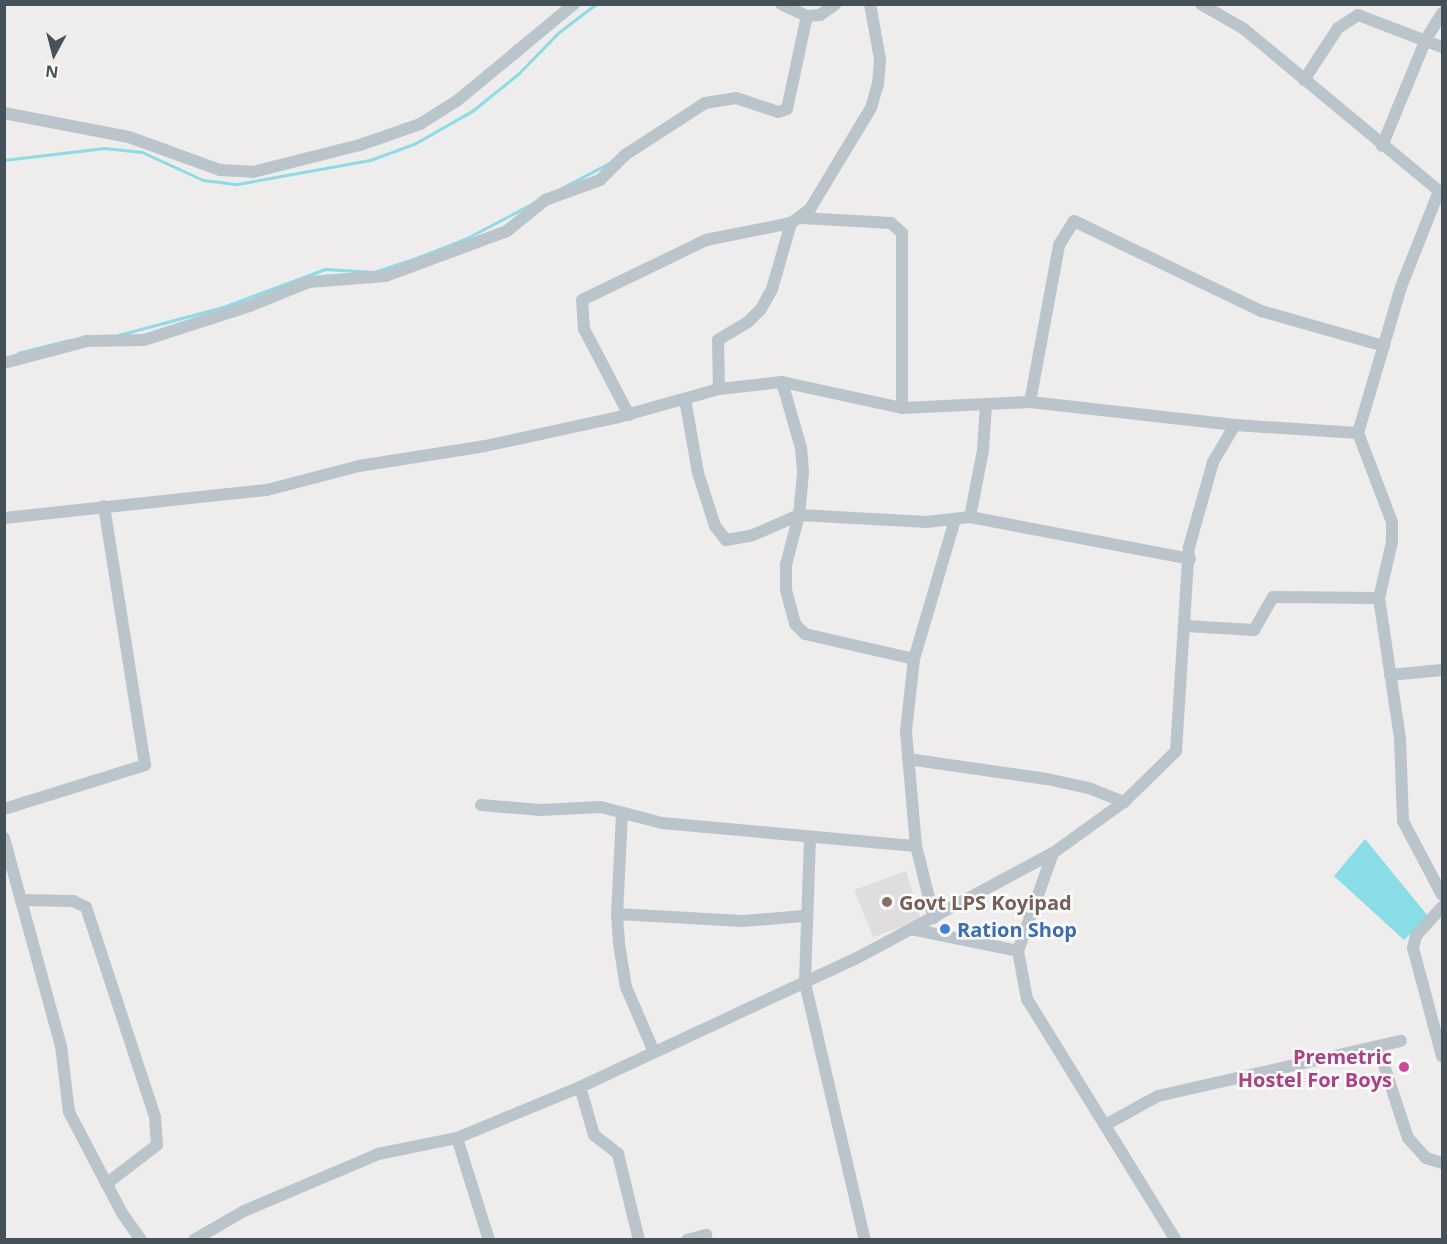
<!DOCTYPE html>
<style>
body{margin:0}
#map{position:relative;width:1447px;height:1244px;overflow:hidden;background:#efecec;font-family:"Open Sans",sans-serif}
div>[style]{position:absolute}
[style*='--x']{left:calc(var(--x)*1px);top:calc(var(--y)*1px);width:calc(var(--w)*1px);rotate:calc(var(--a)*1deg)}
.education>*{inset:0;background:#e0dddd}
.water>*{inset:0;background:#89dde7}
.stream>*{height:3px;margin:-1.5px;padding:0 1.5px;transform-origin:1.5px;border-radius:1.5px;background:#89dde7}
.minor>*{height:12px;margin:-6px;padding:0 6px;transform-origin:6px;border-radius:6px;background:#bac5cb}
.dots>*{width:16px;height:16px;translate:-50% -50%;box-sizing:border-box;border:3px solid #fff;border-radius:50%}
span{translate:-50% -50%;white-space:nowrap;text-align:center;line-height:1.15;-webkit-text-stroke:5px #fff;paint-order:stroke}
.education-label{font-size:20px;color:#785e54;font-weight:700}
.left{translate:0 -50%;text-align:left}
.shop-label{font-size:20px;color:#366cbe;font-weight:700}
.hotel-label{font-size:20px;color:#b23c85;font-weight:700}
.right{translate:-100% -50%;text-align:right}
.frame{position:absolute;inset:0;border:6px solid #455158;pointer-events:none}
.north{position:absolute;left:24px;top:24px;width:60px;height:60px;-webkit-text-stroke:4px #fff;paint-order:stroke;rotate:187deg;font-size:16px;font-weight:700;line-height:24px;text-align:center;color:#455158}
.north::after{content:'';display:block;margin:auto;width:21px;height:27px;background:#455158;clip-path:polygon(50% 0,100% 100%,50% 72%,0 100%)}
</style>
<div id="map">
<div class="education">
<i style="clip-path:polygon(906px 871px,921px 920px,873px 937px,854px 890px)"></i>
</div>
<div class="water">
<i style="clip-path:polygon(1365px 839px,1428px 916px,1404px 940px,1334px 876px)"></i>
</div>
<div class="stream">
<i style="--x:4;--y:160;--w:101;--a:-6.8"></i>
<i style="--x:104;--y:148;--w:38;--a:6"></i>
<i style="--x:142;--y:152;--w:67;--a:24.7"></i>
<i style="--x:203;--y:180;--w:34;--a:7"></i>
<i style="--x:237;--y:184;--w:135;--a:-10.2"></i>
<i style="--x:370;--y:160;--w:47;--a:-20"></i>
<i style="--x:414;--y:144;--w:67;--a:-29.6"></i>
<i style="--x:472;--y:111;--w:59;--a:-38.8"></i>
<i style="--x:518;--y:74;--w:59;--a:-45.7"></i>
<i style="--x:559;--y:32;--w:46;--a:-37.1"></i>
<i style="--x:118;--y:335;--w:109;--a:-14.9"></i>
<i style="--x:223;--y:307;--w:109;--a:-20.4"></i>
<i style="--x:325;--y:269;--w:49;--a:3.5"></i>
<i style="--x:374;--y:272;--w:47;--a:-18.4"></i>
<i style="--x:419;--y:257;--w:52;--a:-21.6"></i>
<i style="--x:467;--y:238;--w:161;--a:-27.8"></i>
<i style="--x:18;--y:353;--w:53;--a:-14.3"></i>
</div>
<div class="minor">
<i style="--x:781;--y:4;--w:29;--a:25"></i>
<i style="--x:807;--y:16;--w:13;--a:-4"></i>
<i style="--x:820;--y:15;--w:19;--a:-35"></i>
<i style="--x:1201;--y:4;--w:50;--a:30.2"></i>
<i style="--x:1244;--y:29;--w:254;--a:39.7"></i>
<i style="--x:1304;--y:80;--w:62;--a:-56.8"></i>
<i style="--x:1338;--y:28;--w:24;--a:-33"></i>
<i style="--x:1358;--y:15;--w:90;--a:20.9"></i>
<i style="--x:4;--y:113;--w:127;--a:10.9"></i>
<i style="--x:129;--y:137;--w:97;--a:19.9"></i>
<i style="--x:220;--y:170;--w:33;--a:3"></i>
<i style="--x:253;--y:172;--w:110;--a:-14.2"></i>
<i style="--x:360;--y:145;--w:64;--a:-19.3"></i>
<i style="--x:420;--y:124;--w:45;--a:-32.3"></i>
<i style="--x:458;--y:100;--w:151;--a:-39.6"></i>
<i style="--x:1382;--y:146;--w:116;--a:-67.6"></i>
<i style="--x:1426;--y:39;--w:31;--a:-58"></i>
<i style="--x:801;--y:218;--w:90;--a:3.2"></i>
<i style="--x:891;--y:223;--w:15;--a:42"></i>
<i style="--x:902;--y:233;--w:175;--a:90"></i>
<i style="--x:4;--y:363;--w:86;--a:-14.8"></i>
<i style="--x:87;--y:341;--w:57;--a:-1"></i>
<i style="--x:144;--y:340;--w:111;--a:-17.8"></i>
<i style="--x:250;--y:306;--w:64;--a:-22.1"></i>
<i style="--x:309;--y:282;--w:77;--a:-4.5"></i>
<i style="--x:386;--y:276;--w:129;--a:-20.4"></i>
<i style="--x:507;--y:231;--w:49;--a:-39.2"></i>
<i style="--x:545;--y:200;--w:59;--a:-20"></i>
<i style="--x:600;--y:180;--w:35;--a:-45"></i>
<i style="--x:625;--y:155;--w:95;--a:-33"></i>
<i style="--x:705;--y:103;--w:31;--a:-9"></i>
<i style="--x:736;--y:98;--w:44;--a:18.4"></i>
<i style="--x:778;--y:112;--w:9;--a:-18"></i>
<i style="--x:787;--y:109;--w:95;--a:-77.9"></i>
<i style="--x:782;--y:382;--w:69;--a:73.9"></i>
<i style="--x:801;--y:448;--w:25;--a:85"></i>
<i style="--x:803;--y:473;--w:42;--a:95.4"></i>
<i style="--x:799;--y:515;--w:52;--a:104.6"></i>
<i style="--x:786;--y:565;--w:25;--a:90"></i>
<i style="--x:786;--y:590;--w:35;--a:75"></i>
<i style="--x:795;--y:624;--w:14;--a:45"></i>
<i style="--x:805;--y:634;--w:112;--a:12.9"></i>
<i style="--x:719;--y:389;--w:49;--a:-91.2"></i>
<i style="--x:718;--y:340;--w:35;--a:-31"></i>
<i style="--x:748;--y:322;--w:18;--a:-45"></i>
<i style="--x:761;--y:309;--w:23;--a:-61"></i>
<i style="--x:772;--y:289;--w:69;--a:-73.9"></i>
<i style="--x:685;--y:399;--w:75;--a:80"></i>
<i style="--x:698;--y:473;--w:56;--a:72.2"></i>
<i style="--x:715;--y:526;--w:18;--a:52"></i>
<i style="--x:726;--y:540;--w:27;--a:-10"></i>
<i style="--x:753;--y:535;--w:50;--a:-23.5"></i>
<i style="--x:799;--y:515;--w:128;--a:3.1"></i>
<i style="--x:927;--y:522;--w:43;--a:-6.6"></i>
<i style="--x:970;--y:517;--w:224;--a:10.8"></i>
<i style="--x:1030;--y:402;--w:160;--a:-79.5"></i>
<i style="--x:1059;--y:245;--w:28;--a:-58"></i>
<i style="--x:1074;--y:221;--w:208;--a:25.7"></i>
<i style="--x:1261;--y:311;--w:128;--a:15.9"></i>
<i style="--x:629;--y:415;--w:97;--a:-117.6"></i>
<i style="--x:584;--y:329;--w:29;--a:-94"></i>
<i style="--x:582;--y:300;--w:138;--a:-25.8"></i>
<i style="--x:706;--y:240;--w:87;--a:-11.3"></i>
<i style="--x:791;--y:223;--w:24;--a:-36"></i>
<i style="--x:810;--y:209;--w:118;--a:-58.9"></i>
<i style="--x:871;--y:108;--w:25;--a:-74"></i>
<i style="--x:878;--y:84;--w:25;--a:-85"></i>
<i style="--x:880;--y:59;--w:56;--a:-100.3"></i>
<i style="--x:1358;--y:433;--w:95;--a:69.1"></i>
<i style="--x:1392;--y:522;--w:20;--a:90"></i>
<i style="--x:1392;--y:542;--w:57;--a:103.1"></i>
<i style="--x:1379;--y:598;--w:143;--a:81.5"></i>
<i style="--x:1400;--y:739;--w:82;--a:87.9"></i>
<i style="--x:1403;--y:821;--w:84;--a:62.2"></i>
<i style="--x:970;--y:517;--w:68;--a:-79"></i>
<i style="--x:983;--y:450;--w:45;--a:-86.2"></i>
<i style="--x:4;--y:518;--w:264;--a:-6.1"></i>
<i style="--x:267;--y:490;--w:95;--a:-14.6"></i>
<i style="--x:359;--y:466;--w:128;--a:-9"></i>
<i style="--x:485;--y:446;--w:133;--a:-12.2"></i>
<i style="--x:615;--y:418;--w:108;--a:-15.6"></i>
<i style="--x:719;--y:389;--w:63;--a:-6.3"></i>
<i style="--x:782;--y:382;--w:123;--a:12.2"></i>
<i style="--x:902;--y:408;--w:128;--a:-2.7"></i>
<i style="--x:1030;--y:402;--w:206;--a:6.4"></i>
<i style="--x:1186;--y:626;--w:68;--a:3.4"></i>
<i style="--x:1254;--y:630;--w:38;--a:-60"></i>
<i style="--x:1273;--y:597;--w:106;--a:0.5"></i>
<i style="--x:1390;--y:675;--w:52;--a:-5.5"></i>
<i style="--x:908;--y:759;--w:140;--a:8.2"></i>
<i style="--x:1047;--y:779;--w:43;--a:12.1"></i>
<i style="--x:1089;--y:788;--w:38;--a:22"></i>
<i style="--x:481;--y:805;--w:60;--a:4.8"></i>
<i style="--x:541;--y:810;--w:60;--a:-2.9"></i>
<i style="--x:601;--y:807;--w:63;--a:14.7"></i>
<i style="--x:662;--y:823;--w:255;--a:5.2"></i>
<i style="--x:4;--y:809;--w:148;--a:-17.3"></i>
<i style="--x:145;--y:765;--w:262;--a:-99"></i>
<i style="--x:622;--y:813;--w:101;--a:92.8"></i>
<i style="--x:617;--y:914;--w:30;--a:86"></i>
<i style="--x:619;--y:944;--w:44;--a:80.8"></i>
<i style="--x:626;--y:987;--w:71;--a:66.7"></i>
<i style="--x:4;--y:838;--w:216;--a:74.7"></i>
<i style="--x:61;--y:1046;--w:66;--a:83.1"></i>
<i style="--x:69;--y:1112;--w:114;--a:62.3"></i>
<i style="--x:122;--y:1213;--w:33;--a:55"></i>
<i style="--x:810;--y:838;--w:145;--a:92"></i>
<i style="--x:805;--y:983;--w:264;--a:76.9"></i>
<i style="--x:1053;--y:853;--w:104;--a:109.7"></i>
<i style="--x:1018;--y:951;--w:49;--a:79.4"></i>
<i style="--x:1027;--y:999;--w:283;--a:58.3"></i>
<i style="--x:21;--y:900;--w:52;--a:1.1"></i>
<i style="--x:73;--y:901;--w:14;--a:25"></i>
<i style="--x:86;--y:907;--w:221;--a:71.8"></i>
<i style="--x:155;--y:1117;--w:28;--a:86"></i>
<i style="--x:157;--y:1145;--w:64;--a:142.6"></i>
<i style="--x:1442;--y:907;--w:39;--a:132"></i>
<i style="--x:1416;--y:936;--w:12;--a:104"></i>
<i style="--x:1413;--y:948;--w:112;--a:75"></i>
<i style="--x:617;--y:914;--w:126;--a:3.2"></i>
<i style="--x:743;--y:921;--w:61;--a:-4.7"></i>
<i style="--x:934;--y:918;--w:74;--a:-104"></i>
<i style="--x:916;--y:846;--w:115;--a:-95"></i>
<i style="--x:906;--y:731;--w:72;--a:-83.7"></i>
<i style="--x:914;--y:659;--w:145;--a:-73.6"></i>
<i style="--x:911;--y:929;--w:109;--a:11.6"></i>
<i style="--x:1378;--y:1047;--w:96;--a:71.8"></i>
<i style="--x:1408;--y:1138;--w:27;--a:48"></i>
<i style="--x:1426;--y:1158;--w:17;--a:17"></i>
<i style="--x:580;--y:1087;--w:50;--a:73.7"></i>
<i style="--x:594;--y:1135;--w:31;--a:38"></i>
<i style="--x:618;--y:1154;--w:89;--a:76.3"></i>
<i style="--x:1107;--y:1124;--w:58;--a:-28.8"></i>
<i style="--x:1158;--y:1096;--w:249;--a:-12.8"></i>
<i style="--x:457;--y:1138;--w:107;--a:72.6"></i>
<i style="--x:194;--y:1240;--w:58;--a:-30.1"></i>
<i style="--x:244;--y:1211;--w:146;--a:-23"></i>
<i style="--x:378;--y:1154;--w:81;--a:-11.4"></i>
<i style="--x:457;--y:1138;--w:133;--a:-22.5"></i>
<i style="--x:580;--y:1087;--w:303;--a:-25"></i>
<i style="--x:855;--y:959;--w:225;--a:-28.2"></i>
<i style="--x:1053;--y:853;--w:87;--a:-35.7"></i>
<i style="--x:1124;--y:802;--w:73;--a:-44.4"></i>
<i style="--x:1176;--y:751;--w:204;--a:-86.4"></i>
<i style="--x:1189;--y:547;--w:88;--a:-74.2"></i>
<i style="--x:1213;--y:462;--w:43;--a:-59.3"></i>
<i style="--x:1235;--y:425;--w:123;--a:3.7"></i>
<i style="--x:1358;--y:433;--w:152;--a:-73.6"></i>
<i style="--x:1401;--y:287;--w:103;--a:-68.4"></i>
<i style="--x:1439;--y:191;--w:3;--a:18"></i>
<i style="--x:687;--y:1240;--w:20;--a:-15"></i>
</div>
<div class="dots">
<i style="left:887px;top:902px;background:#8d6e63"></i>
<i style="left:945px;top:929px;background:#3f7fe0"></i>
<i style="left:1404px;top:1067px;background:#d1479c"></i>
</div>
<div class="education-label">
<span class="left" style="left:899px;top:902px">Govt LPS Koyipad</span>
</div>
<div class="shop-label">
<span class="left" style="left:957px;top:929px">Ration Shop</span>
</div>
<div class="hotel-label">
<span class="right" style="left:1392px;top:1068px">Premetric<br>Hostel For Boys</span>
</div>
<div class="frame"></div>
<div class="north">N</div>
</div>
